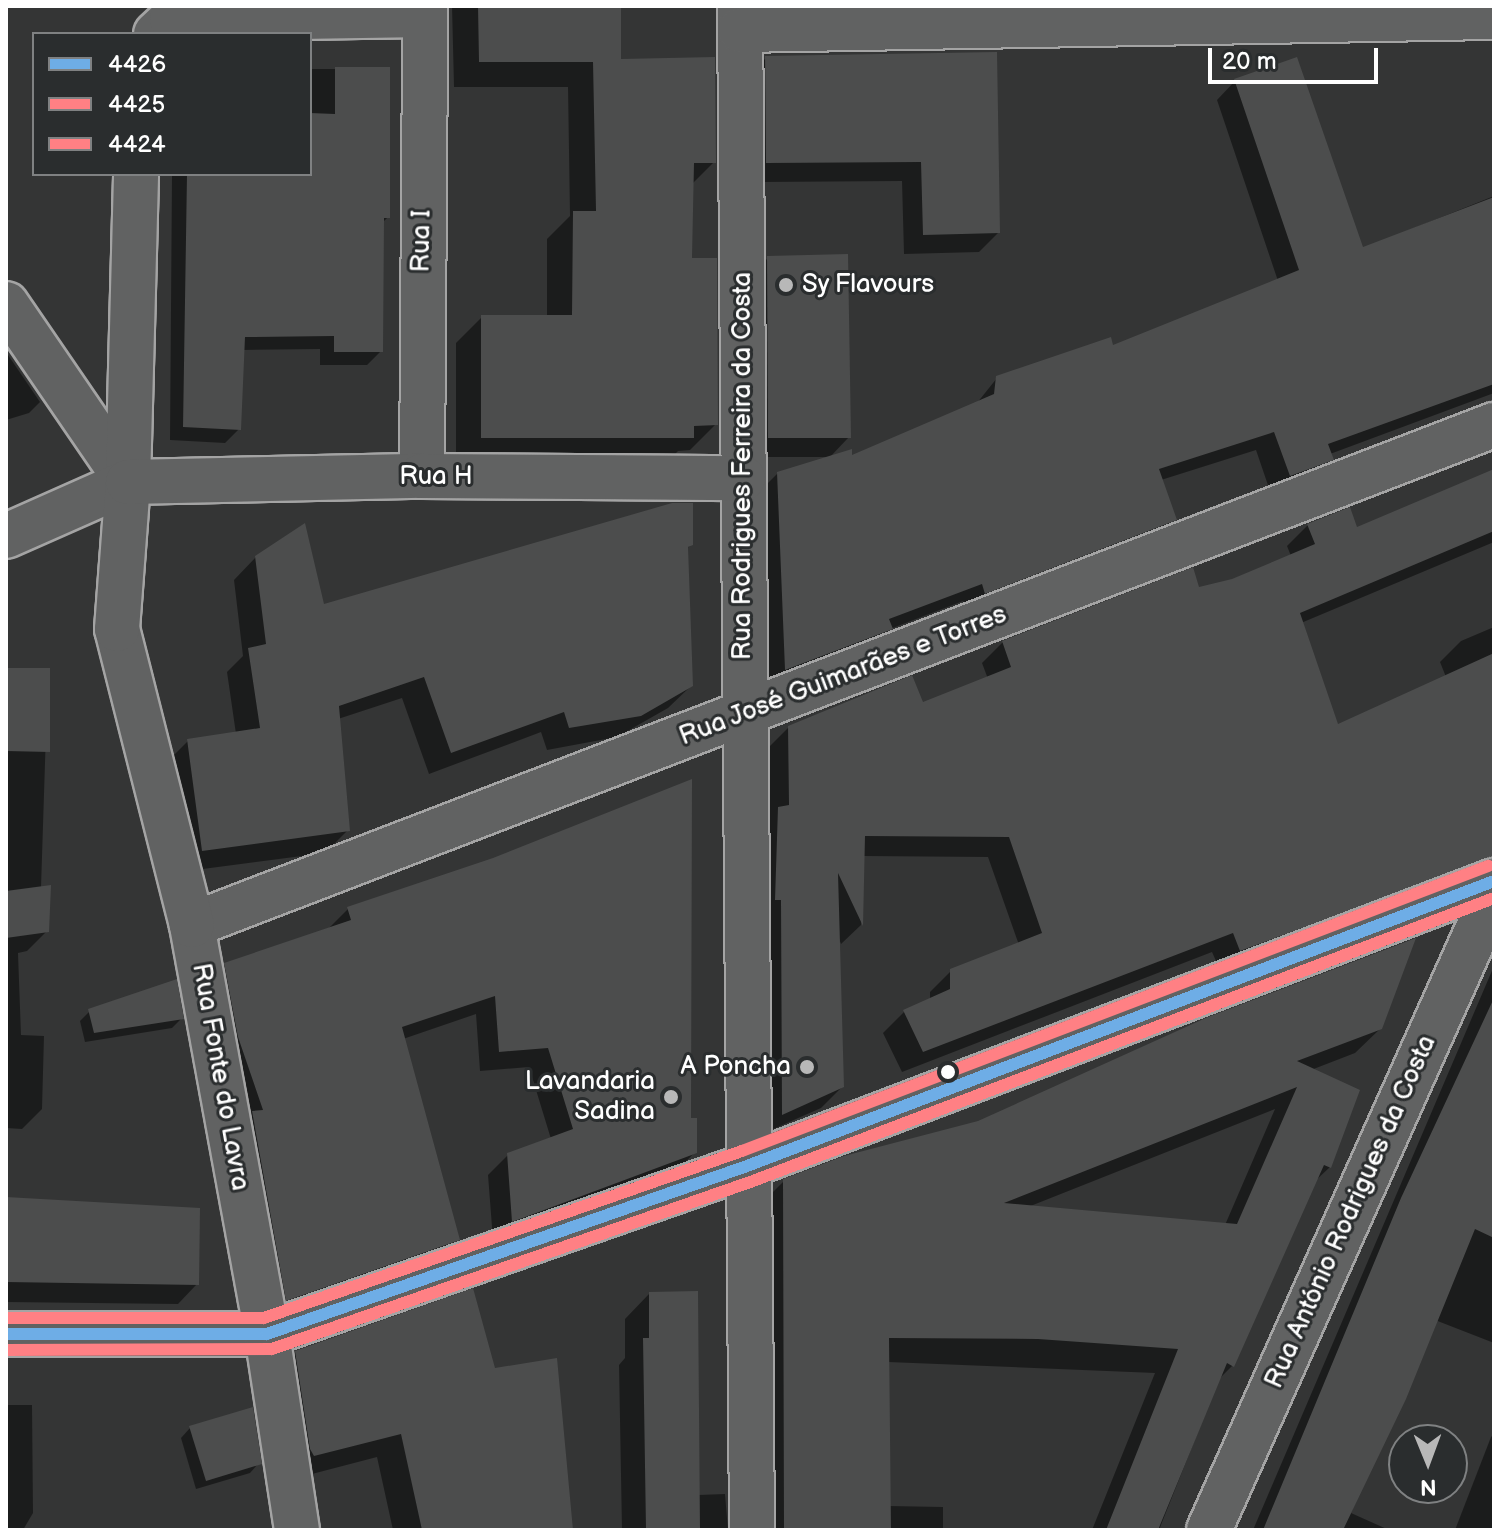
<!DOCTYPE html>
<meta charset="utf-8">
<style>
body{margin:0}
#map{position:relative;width:1500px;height:1536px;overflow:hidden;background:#343535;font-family:"Balsamiq Sans",sans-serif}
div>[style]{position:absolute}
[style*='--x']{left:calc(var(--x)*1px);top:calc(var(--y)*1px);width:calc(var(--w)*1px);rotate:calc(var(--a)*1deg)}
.shadow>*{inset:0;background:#0007}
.building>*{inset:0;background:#4c4d4d}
.roads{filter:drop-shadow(2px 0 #a4a4a4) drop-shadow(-2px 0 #a4a4a4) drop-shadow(0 2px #a4a4a4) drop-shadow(0 -2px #a4a4a4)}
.street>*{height:44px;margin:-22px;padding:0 22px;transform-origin:22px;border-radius:22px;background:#616262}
.bus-1>*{height:12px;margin:-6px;padding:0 6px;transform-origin:6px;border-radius:6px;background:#6eade6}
.bus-2>*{height:12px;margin:-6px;padding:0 6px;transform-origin:6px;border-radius:6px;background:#ff8084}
.bus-3>*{height:12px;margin:-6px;padding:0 6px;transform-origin:6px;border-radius:6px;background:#ff8084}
.dots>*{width:22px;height:22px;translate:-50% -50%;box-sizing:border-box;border:4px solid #2a2d2e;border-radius:50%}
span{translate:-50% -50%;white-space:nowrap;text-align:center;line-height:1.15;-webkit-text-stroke:6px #2a2d2e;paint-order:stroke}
.street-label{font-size:26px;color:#fff}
.poi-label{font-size:26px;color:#fff}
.left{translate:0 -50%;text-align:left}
.right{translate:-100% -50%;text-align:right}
.frame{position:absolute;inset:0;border:8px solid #fff;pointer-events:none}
.legend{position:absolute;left:32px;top:32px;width:280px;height:144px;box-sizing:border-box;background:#2a2d2e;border:2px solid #7f8182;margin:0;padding:10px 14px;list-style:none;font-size:24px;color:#fff}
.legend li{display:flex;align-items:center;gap:16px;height:40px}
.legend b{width:40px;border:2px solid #7f8182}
.north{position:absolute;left:1388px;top:1424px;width:80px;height:80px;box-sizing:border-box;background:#2a2d2e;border:2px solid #7f8182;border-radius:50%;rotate:179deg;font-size:22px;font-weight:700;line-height:32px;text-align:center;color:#fff}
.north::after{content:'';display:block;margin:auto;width:28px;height:36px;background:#b8b8b8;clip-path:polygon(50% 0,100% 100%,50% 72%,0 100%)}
.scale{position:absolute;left:1208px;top:48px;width:170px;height:36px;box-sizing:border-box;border:4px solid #fff;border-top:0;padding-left:10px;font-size:24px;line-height:28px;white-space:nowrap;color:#fff;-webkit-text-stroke:6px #2a2d2e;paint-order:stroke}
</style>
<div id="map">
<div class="shadow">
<i style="clip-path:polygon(452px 6px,619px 6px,619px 61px,714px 162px,691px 185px,690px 261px,716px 424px,690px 450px,678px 451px,666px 463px,456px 463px,456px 343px,482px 317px,547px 317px,547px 239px,570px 216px,568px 87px,454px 87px)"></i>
<i style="clip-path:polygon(995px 54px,998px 233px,979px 252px,904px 254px,902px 181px,747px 182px,746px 78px,766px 58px)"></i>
<i style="clip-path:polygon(310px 69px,388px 69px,388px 217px,382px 223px,381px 351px,367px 365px,320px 365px,320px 349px,242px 350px,239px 429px,225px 443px,170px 440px,172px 174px,310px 174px)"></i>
<i style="clip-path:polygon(1235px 81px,1362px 249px,1494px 196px,1494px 393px,1330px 454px,1332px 459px,1313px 478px,1271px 494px,1256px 450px,1161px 480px,1174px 520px,1156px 538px,967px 611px,963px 601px,890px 629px,872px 647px,767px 687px,759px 492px,778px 473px,850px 458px,977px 403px,997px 378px,1111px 348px,1278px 281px,1217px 100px)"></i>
<i style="clip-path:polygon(768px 258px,849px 437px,830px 457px,749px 457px,748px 278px)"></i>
<i style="clip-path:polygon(6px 352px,40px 402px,29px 413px,6px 420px)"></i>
<i style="clip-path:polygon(1494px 472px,1494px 542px,1301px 623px,1337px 727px,1446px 677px,1440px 662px,1461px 641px,1494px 627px,1494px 801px,1469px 862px,1448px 883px,1220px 970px,1212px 952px,902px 1072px,883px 1033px,904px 1012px,930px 1000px,930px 992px,951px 971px,1019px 945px,988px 857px,862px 856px,861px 925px,841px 944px,838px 936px,842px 1087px,821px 1108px,762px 1134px,758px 830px,769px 819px,768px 748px,789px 727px,922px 705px,988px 679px,982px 663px,1003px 642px,1233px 581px,1291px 556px,1287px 546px,1308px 525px,1356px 529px)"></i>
<i style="clip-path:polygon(691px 545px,686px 549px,691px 686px,668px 708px,617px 737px,547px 750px,541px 732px,429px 774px,402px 698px,338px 719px,348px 830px,325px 853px,180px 872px,166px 763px,188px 741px,236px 734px,227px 672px,243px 656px,234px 580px,256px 557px,322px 607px)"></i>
<i style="clip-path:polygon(6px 670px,48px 670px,41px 888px,47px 931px,27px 951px,18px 953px,21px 1035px,44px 1036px,42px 1109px,22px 1129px,6px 1128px)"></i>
<i style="clip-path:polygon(493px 860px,689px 1120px,695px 1152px,676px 1172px,493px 1240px,488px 1175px,508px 1155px,551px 1139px,529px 1067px,480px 1071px,476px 1014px,403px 1039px,458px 1239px,438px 1259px,267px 1319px,206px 984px,225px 965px,329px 928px,348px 909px)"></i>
<i style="clip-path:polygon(1494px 966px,1494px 1343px,1435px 1320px,1351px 1513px,1389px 1530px,1253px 1530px)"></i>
<i style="clip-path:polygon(90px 1011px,182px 1018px,172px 1028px,85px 1042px,80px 1021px)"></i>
<i style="clip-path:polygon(evenodd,1381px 1028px,1355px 1053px,1311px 1070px,1330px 1167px,1313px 1183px,1233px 1365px,1219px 1379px,1159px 1530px,1092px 1530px,1155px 1373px,888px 1362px,889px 1506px,943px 1507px,943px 1530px,753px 1530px,759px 1206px,784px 1181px,1381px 1028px,1275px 1109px,1225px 1225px,1028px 1207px,1275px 1109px)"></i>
<i style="clip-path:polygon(6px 1199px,197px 1284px,178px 1304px,6px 1302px)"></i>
<i style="clip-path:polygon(649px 1294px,698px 1495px,725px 1494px,728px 1530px,622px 1530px,619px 1365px,625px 1358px,625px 1319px)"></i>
<i style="clip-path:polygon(296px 1352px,494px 1371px,571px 1530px,393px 1530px,377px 1457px,289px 1480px,271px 1377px)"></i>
<i style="clip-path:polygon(6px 1405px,32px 1405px,33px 1513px,23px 1530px,6px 1530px)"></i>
<i style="clip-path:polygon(190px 1428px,259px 1463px,250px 1473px,196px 1489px,181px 1438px)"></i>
<i style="clip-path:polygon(1494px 1434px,1494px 1530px,1455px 1530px,1491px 1437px)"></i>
</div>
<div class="building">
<i style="clip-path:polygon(478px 6px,621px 6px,621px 59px,715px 57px,716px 163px,694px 163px,692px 258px,717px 258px,718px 425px,694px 426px,694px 438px,481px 438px,481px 315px,572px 315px,573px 211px,596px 211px,593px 62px,479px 62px)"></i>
<i style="clip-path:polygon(997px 52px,1000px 233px,923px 235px,921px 162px,766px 163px,765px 56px)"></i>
<i style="clip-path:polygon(1297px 57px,1363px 247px,1494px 197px,1494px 384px,1328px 444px,1334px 460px,1290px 476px,1274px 432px,1159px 469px,1177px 520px,985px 594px,982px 584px,889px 619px,893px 629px,785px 670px,777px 472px,852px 449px,852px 455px,994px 394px,996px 376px,1111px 337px,1113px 345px,1299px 270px,1234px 79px)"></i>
<i style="clip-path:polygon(335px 67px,390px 67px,390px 218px,384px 218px,383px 352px,334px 352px,334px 336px,245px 337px,241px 430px,183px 427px,187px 174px,310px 174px,310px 113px,335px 114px)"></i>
<i style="clip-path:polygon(848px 254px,851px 438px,768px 438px,767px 256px)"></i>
<i style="clip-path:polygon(1494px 469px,1494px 531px,1300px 613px,1338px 724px,1494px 653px,1494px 857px,1240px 951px,1233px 933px,923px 1052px,903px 1010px,950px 989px,950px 969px,1042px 933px,1009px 837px,865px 836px,863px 926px,838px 873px,844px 1087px,782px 1115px,781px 900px,775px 900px,778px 807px,789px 805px,788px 726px,912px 675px,923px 702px,1011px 667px,1002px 641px,1193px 567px,1199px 587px,1232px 579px,1315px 544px,1307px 524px,1350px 507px,1357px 527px)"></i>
<i style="clip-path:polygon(672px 503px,693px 503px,693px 545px,688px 547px,693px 686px,641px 716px,569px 728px,564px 712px,451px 753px,424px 677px,339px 706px,350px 831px,202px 851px,187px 739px,260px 728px,248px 648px,266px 644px,255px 556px,305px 523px,324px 604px)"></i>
<i style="clip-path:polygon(6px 668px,50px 668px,50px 752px,6px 751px)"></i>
<i style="clip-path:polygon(692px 779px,691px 1118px,697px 1118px,697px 1153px,512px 1222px,507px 1153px,573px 1129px,548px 1048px,499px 1052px,495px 996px,402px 1027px,460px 1240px,286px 1301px,252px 1111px,263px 1110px,238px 1037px,224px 963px,351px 920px,347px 907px,493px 858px)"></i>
<i style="clip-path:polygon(51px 885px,49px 932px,6px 938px,6px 891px)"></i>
<i style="clip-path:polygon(evenodd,1416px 938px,1382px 1029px,1297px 1061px,1360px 1090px,1331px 1168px,1324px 1165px,1234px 1367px,1227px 1363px,1158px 1530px,1106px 1530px,1178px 1349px,1038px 1339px,889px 1338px,891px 1530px,784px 1530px,783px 1179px,844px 1156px,978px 1121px,1208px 1017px,1416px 938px,1297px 1087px,1237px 1224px,1004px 1203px,1297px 1087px)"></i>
<i style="clip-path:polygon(177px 979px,184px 1019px,94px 1033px,88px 1009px)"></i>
<i style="clip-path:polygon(1494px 998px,1494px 1238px,1475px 1229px,1406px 1399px,1343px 1530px,1263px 1530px,1401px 1198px)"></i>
<i style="clip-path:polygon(6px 1197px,200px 1208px,199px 1285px,6px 1282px)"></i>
<i style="clip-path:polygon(473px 1288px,495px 1368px,557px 1358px,573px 1530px,422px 1530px,401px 1434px,314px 1456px,310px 1449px,295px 1351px)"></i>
<i style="clip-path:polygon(698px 1291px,700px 1530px,646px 1530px,643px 1338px,649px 1338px,649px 1292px)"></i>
<i style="clip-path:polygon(253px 1407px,262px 1464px,206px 1481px,189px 1426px)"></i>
</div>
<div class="roads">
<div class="street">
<i style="--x:740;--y:6;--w:1524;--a:89.55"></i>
<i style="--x:740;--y:30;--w:754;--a:-0.99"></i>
<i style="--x:156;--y:34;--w:22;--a:-43"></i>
<i style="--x:172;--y:19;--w:253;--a:-0.9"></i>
<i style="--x:6;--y:304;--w:216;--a:55.6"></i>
<i style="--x:422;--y:476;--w:470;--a:-89.6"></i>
<i style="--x:128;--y:482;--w:308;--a:-88.5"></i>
<i style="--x:6;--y:536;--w:133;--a:-23.9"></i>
<i style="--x:192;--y:925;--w:1395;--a:-21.01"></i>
<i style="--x:6;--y:1334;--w:261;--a:0"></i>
<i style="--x:267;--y:1334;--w:509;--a:-19.29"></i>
<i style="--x:747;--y:1166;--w:800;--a:-20.88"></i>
<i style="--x:297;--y:1530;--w:198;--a:-98.7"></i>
<i style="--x:267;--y:1334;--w:416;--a:-100.4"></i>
<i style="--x:192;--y:925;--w:305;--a:-104.2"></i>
<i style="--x:117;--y:629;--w:147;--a:-85.7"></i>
<i style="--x:128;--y:482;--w:294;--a:-1.2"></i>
<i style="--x:422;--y:476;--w:321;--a:0.4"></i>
<i style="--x:1209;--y:1530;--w:698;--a:-65.9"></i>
</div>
</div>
<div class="bus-1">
<i style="--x:6;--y:1334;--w:261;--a:0"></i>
<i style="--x:267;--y:1334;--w:509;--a:-19.29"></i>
<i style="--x:747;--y:1166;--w:800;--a:-20.88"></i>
</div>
<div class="bus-2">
<i style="--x:6;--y:1350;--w:266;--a:-0.2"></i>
<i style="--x:272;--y:1349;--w:509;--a:-19.25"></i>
<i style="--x:753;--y:1181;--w:793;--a:-20.9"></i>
</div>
<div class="bus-3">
<i style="--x:6;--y:1318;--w:258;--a:0"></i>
<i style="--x:264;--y:1318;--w:506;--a:-19.26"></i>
<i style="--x:742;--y:1151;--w:799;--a:-20.91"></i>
</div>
<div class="dots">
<i style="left:786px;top:285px;background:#b8b8b8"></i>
<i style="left:807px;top:1067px;background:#b8b8b8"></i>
<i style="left:948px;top:1072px;background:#fff"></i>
<i style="left:671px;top:1097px;background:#b8b8b8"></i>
</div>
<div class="street-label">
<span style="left:422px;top:241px;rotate:-89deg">Rua I</span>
<span style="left:743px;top:466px;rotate:-90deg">Rua Rodrigues Ferreira da Costa</span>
<span style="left:436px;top:477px">Rua H</span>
<span style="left:843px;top:676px;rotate:-21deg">Rua José Guimarães e Torres</span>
<span style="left:220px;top:1077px;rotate:80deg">Rua Fonte do Lavra</span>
<span style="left:1351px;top:1212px;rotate:-66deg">Rua António Rodrigues da Costa</span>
</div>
<div class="poi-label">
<span class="left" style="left:802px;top:285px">Sy Flavours</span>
<span class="right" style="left:791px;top:1067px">A Poncha</span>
<span class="right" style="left:655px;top:1097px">Lavandaria<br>Sadina</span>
</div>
<div class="frame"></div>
<ul class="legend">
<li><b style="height:10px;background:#6eade6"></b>4426</li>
<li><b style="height:10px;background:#ff8084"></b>4425</li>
<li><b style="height:10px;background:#ff8084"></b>4424</li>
</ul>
<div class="north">N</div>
<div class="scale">20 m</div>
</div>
